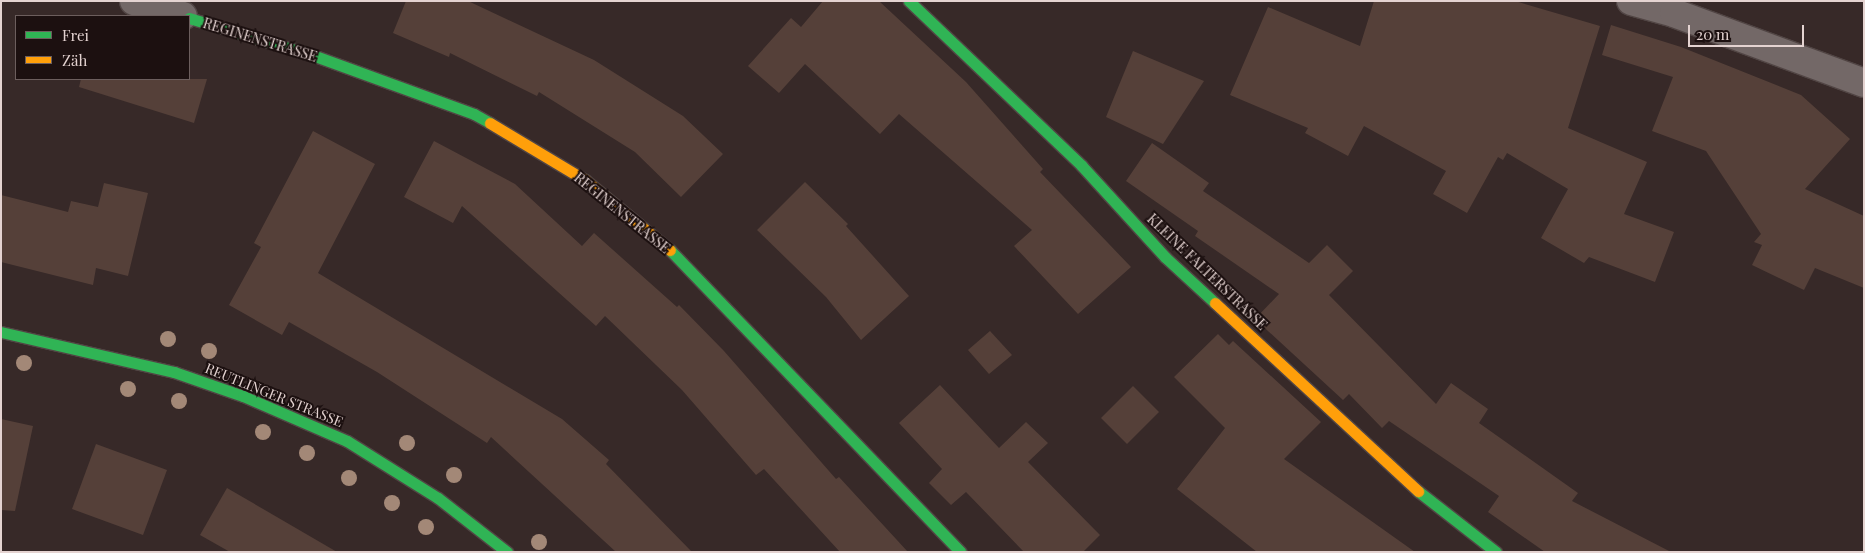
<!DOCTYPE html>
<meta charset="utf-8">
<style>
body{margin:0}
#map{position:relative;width:1865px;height:553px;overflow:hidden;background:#372928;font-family:"Playfair Display",serif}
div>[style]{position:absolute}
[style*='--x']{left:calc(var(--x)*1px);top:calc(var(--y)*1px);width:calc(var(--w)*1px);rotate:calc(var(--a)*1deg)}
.building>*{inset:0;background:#554039}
.roads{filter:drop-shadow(1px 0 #514544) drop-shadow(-1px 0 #514544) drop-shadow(0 1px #514544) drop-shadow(0 -1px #514544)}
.street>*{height:28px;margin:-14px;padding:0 14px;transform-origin:14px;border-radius:14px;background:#736867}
.fast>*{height:11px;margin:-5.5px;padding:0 5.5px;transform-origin:5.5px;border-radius:5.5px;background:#30b455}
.slow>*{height:11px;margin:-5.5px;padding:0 5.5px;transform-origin:5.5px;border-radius:5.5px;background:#ff9f0a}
.trees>*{width:16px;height:16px;margin:-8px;border-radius:50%;background:#a38877}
span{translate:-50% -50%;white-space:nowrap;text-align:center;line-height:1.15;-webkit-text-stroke:4px #1c1010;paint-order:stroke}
.street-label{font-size:14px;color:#e4d3d1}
.frame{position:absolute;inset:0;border:2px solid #e4d3d1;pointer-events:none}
.legend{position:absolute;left:15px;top:15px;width:175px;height:65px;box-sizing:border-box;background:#1c1010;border:1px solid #6c5e5d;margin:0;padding:6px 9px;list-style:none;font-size:15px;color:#e4d3d1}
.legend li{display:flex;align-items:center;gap:10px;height:25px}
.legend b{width:25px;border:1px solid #6c5e5d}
.scale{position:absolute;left:1688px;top:25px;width:116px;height:22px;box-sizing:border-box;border:2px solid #e4d3d1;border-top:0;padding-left:6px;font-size:15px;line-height:18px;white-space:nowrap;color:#e4d3d1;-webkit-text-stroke:4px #1c1010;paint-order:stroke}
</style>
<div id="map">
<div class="building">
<i style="clip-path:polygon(406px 1px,468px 1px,594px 60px,683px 116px,723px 154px,681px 197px,635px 152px,539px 92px,537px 96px,450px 53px,449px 57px,393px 33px)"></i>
<i style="clip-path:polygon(823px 1px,879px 1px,966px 82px,1043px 169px,1040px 172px,1131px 267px,1078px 314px,1014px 246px,1032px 230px,899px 114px,880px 134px,805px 64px,779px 93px,748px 66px,791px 18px,801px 27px)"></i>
<i style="clip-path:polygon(1374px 1px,1515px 1px,1600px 26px,1568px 128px,1647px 162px,1624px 214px,1674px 232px,1655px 282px,1589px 257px,1584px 263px,1541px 238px,1568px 189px,1507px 153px,1503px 160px,1498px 157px,1467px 213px,1433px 194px,1446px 171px,1364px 126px,1348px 156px,1305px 133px,1308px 128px,1230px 95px,1268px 7px,1360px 46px)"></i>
<i style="clip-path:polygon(1611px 25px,1681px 47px,1801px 95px,1850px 139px,1805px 189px,1864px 216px,1864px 288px,1815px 268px,1804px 290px,1752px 265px,1762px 245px,1754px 242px,1761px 234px,1706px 151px,1652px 131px,1673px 77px,1602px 55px)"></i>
<i style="clip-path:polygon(1133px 51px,1204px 81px,1163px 144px,1106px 117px)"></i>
<i style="clip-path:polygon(81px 79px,207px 79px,194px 123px,79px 87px)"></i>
<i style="clip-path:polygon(313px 131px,375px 164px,318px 273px,562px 419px,609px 460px,606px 464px,692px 552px,616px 552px,491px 437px,487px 443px,377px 372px,289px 322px,282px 335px,229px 305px,261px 247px,254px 243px)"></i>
<i style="clip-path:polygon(434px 141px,515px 184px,582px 246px,594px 233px,677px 307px,679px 305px,724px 351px,836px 479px,839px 477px,908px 552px,840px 552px,764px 469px,756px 475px,682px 390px,605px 316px,596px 326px,462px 206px,453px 223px,404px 197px)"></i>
<i style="clip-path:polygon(1152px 143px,1209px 183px,1203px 191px,1309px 263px,1327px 245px,1353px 271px,1329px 295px,1436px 404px,1451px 383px,1488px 409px,1479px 423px,1578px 493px,1572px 501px,1671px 552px,1545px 552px,1488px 512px,1499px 496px,1389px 421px,1382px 428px,1349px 394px,1343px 400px,1255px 319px,1279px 294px,1195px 236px,1198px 231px,1126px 181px)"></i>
<i style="clip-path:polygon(805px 182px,848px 224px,846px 226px,909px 296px,861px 340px,826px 297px,757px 230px)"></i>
<i style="clip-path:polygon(104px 183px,148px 193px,128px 276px,96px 268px,93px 285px,1px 262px,1px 195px,68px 212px,71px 201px,98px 207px)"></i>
<i style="clip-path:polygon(990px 331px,1012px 355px,989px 374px,968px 350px)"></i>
<i style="clip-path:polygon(1218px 334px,1229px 345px,1233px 341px,1321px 422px,1284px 459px,1415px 552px,1257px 552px,1177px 489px,1225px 428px,1174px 377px)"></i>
<i style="clip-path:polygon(940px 385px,999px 448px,1026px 422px,1048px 443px,1028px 462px,1100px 535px,1083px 552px,1024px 552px,966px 492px,951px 505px,929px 483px,942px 469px,899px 423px)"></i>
<i style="clip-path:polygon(1133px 386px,1159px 412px,1127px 444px,1101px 418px)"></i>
<i style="clip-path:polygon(1px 419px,33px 426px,15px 511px,1px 510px)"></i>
<i style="clip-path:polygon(96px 444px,167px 470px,143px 535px,72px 509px)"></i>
<i style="clip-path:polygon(227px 488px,337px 552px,230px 552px,200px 535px)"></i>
</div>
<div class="roads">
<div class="street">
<i style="--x:134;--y:1;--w:51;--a:17"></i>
<i style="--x:1631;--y:1;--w:45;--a:15.6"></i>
<i style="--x:1674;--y:13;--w:202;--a:20.2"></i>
</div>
<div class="fast">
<i style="--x:909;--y:1;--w:238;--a:43.6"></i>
<i style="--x:1081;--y:165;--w:125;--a:47.6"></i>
<i style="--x:1165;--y:257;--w:68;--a:42.6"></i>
<i style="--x:189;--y:18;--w:132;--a:16.8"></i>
<i style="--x:315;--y:56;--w:169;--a:20"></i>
<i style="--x:474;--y:114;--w:18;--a:29"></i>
<i style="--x:670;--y:250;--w:419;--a:46.1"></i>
<i style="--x:1;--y:332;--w:178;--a:13"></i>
<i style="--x:174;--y:372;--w:73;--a:19.2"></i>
<i style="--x:243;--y:396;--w:113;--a:23.4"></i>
<i style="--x:347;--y:441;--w:107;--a:32.1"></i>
<i style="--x:438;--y:498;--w:88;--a:38"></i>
<i style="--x:1418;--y:491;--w:99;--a:38"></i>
</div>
<div class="slow">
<i style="--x:490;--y:123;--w:111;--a:31"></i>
<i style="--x:585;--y:180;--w:110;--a:39.5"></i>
<i style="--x:1215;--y:303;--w:277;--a:42.8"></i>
</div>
</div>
<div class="trees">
<i style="left:168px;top:339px"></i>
<i style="left:209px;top:351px"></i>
<i style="left:24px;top:363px"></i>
<i style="left:128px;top:389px"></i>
<i style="left:179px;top:401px"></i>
<i style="left:263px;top:432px"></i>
<i style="left:407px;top:443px"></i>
<i style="left:307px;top:453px"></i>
<i style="left:454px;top:475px"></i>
<i style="left:349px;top:478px"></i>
<i style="left:392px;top:503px"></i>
<i style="left:426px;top:527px"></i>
<i style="left:539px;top:542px"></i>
</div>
<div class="street-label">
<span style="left:260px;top:40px;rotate:17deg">REGINENSTRASSE</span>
<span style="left:622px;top:213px;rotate:39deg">REGINENSTRASSE</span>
<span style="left:1207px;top:272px;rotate:44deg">KLEINE FALTERSTRASSE</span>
<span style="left:274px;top:395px;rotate:22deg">REUTLINGER STRASSE</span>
</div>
<div class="frame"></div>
<ul class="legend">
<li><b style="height:6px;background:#30b455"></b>Frei</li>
<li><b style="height:6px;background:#ff9f0a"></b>Zäh</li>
</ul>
<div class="scale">20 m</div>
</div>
